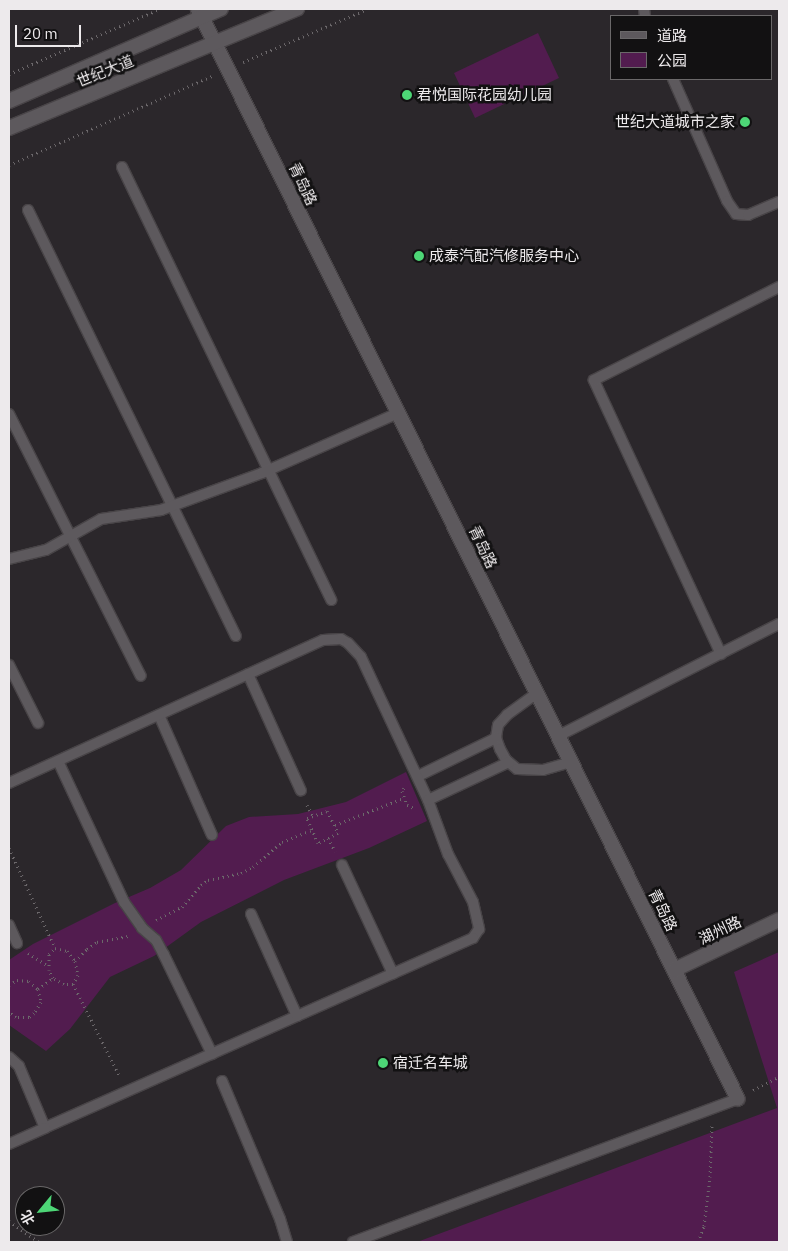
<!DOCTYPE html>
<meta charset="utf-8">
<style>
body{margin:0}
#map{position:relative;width:788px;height:1251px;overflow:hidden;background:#2b272b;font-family:"IBM Plex Sans","Noto Sans SC",sans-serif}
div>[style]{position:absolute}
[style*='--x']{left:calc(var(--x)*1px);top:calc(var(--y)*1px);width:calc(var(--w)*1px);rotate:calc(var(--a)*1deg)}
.green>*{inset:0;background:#521c4f}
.path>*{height:3px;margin-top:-1.5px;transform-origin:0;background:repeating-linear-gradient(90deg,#6c686b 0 1px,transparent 0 5px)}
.roads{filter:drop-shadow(1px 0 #484447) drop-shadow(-1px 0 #484447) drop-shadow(0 1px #484447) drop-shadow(0 -1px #484447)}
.service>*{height:10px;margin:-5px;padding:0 5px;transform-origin:5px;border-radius:5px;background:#5d595d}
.tertiary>*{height:14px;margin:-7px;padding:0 7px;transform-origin:7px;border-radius:7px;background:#5d595d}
.dots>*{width:14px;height:14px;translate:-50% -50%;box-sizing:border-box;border:2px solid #121112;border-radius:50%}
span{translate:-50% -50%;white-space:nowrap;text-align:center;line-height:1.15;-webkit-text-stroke:5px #121112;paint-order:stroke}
.street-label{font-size:15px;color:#edeaec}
.poi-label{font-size:15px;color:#edeaec}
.left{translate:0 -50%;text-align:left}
.right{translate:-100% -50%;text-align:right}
.frame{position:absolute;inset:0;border:10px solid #edeaec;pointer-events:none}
.legend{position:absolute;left:610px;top:15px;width:162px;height:65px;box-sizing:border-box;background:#121112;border:1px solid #6a6869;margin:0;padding:6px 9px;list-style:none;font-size:15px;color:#edeaec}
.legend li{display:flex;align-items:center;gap:10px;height:25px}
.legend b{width:25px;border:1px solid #6a6869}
.north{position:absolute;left:15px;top:1186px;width:50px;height:50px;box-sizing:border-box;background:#121112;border:1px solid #6a6869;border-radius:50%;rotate:242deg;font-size:14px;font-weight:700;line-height:20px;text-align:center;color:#edeaec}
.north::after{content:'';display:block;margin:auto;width:18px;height:22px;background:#4dd676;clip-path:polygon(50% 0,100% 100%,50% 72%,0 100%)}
.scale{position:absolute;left:15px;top:25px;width:66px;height:22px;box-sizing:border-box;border:2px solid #edeaec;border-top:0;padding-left:6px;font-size:15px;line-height:18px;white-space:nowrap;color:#edeaec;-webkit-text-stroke:4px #121112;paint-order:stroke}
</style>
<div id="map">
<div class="green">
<i style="clip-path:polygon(538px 33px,559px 78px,475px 118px,454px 73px)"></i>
<i style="clip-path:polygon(406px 772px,427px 821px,369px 848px,284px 880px,201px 922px,154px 956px,110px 977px,70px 1029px,46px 1051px,9px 1025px,9px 960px,33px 944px,115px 903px,150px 888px,181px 870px,226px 826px,249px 817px,298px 814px,346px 802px)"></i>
<i style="clip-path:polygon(779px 952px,779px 1242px,417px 1242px,777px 1108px,734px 972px)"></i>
</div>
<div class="path">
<i style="--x:243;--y:62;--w:135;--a:-23.1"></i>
<i style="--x:9;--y:74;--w:164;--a:-23.3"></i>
<i style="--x:9;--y:165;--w:222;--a:-23.7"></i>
<i style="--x:404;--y:788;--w:4;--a:124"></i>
<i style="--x:402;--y:791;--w:15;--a:70"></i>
<i style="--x:407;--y:805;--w:8;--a:23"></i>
<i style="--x:307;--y:805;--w:13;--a:61"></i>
<i style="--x:327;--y:811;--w:25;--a:63"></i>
<i style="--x:338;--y:833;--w:22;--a:153"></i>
<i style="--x:318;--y:843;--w:27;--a:-114"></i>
<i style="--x:307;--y:818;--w:21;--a:-19"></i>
<i style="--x:335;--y:825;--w:74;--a:-21.4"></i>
<i style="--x:328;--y:838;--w:15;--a:62"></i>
<i style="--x:9;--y:848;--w:110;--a:65.3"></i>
<i style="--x:156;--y:920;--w:29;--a:-27"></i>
<i style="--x:182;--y:907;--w:29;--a:-49"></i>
<i style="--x:201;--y:885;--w:9;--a:-36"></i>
<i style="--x:208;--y:880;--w:34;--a:-12"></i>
<i style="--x:241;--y:873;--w:13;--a:-27"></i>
<i style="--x:253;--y:867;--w:38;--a:-41"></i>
<i style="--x:282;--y:842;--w:31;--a:-22"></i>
<i style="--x:55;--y:948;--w:12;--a:14"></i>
<i style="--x:67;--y:951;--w:13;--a:51"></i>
<i style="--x:75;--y:961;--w:14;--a:78"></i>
<i style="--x:78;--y:975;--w:10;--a:119"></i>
<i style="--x:73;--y:984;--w:9;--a:180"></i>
<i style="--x:64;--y:984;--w:13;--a:-151"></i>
<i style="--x:53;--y:978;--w:9;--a:-117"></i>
<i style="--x:49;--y:970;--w:16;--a:-90"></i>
<i style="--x:49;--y:954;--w:8;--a:-45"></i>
<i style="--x:28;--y:953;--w:24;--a:33"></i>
<i style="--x:75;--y:961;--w:17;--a:-45"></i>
<i style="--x:87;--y:949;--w:12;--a:-35"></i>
<i style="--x:97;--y:942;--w:33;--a:-11"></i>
<i style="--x:73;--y:984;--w:104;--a:63.2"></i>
<i style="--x:9;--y:985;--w:9;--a:-32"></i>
<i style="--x:17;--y:980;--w:12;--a:5"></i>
<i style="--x:29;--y:981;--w:12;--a:42"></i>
<i style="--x:38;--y:989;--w:13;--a:77"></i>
<i style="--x:41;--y:1002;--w:13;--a:122"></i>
<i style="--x:34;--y:1013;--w:6;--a:141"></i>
<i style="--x:29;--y:1017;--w:13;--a:180"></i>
<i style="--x:16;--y:1017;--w:9;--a:-144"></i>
<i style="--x:38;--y:989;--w:19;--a:-36"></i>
<i style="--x:753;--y:1090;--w:29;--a:-27"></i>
<i style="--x:9;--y:1221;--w:37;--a:35"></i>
<i style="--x:698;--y:1242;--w:17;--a:-69"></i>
<i style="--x:704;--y:1226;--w:49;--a:-83"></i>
<i style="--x:710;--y:1177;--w:53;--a:-87.8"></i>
</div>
<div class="roads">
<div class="service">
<i style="--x:644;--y:9;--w:7;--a:82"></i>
<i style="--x:673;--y:79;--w:133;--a:66.1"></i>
<i style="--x:727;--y:201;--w:16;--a:55"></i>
<i style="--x:736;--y:214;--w:12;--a:5"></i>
<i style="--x:748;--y:215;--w:34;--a:-23"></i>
<i style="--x:122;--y:167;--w:481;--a:64.2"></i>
<i style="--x:28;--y:210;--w:474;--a:64"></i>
<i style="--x:9;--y:414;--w:293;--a:63.3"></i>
<i style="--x:9;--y:559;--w:38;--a:-14"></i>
<i style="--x:46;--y:550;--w:63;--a:-29.4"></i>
<i style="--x:101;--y:519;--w:61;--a:-8.5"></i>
<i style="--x:161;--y:510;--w:108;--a:-20.1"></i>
<i style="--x:262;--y:473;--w:149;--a:-23.8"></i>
<i style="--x:721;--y:654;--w:302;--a:-114.9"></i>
<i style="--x:594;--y:380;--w:207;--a:-26.7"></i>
<i style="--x:9;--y:665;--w:65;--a:63.4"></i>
<i style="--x:248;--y:674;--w:128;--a:65.6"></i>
<i style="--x:537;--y:693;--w:37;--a:144"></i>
<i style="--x:507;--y:715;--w:13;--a:132"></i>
<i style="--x:498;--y:725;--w:13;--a:99"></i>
<i style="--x:496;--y:738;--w:12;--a:70"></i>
<i style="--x:500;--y:749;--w:13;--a:61"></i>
<i style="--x:506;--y:760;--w:14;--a:39"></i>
<i style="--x:517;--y:769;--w:26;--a:2"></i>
<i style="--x:543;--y:770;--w:29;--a:-16"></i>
<i style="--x:159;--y:715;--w:131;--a:66.2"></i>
<i style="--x:558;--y:736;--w:248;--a:-26.9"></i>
<i style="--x:58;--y:761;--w:156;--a:64.9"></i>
<i style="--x:124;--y:902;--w:32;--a:55"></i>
<i style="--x:142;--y:928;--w:18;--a:41"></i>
<i style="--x:156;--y:940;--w:17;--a:62"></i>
<i style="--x:164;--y:955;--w:110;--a:64.1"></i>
<i style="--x:418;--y:776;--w:87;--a:-26"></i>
<i style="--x:9;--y:783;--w:345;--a:-24.5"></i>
<i style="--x:323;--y:640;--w:18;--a:-3"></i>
<i style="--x:341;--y:639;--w:8;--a:30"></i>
<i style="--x:348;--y:643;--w:19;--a:47"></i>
<i style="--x:361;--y:657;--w:158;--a:64.9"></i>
<i style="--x:428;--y:800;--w:58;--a:69.7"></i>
<i style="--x:448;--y:854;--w:54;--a:62.5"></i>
<i style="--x:473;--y:902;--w:28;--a:77"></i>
<i style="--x:479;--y:929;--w:11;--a:124"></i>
<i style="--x:473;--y:938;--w:468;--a:156.1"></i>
<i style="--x:45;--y:1128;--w:67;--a:-112.8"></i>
<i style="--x:19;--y:1066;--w:13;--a:-138"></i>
<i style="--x:428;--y:800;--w:89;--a:-25.1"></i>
<i style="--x:342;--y:865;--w:120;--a:64.9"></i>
<i style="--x:251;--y:914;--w:112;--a:65.7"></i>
<i style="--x:9;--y:925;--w:20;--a:66"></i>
<i style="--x:222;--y:1081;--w:150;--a:67.2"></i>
<i style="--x:280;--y:1219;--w:24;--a:73"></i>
<i style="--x:9;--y:1144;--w:39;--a:-24"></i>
<i style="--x:353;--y:1242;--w:411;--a:-20.4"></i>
</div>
<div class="tertiary">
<i style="--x:198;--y:9;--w:1216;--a:63.65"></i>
<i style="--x:9;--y:101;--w:231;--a:-23.5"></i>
<i style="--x:9;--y:128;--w:312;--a:-22.5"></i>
<i style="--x:674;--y:970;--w:116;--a:-25.5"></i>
</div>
</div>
<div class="dots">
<i style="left:407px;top:95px;background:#4dd676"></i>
<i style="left:745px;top:122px;background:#4dd676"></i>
<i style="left:419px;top:256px;background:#4dd676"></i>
<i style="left:383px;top:1063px;background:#4dd676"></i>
</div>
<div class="street-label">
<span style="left:105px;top:71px;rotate:-22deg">世纪大道</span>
<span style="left:303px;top:184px;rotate:64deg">青岛路</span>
<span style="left:483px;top:547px;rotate:64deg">青岛路</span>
<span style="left:663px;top:910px;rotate:64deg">青岛路</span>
<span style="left:720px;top:930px;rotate:-25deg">湖州路</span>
</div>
<div class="poi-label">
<span class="left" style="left:417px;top:95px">君悦国际花园幼儿园</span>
<span class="right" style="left:735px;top:122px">世纪大道城市之家</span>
<span class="left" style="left:429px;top:256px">成泰汽配汽修服务中心</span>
<span class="left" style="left:393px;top:1063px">宿迁名车城</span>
</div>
<div class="frame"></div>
<ul class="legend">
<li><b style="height:6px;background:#5d595d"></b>道路</li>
<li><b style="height:14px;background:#521c4f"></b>公园</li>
</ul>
<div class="north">北</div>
<div class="scale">20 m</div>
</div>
